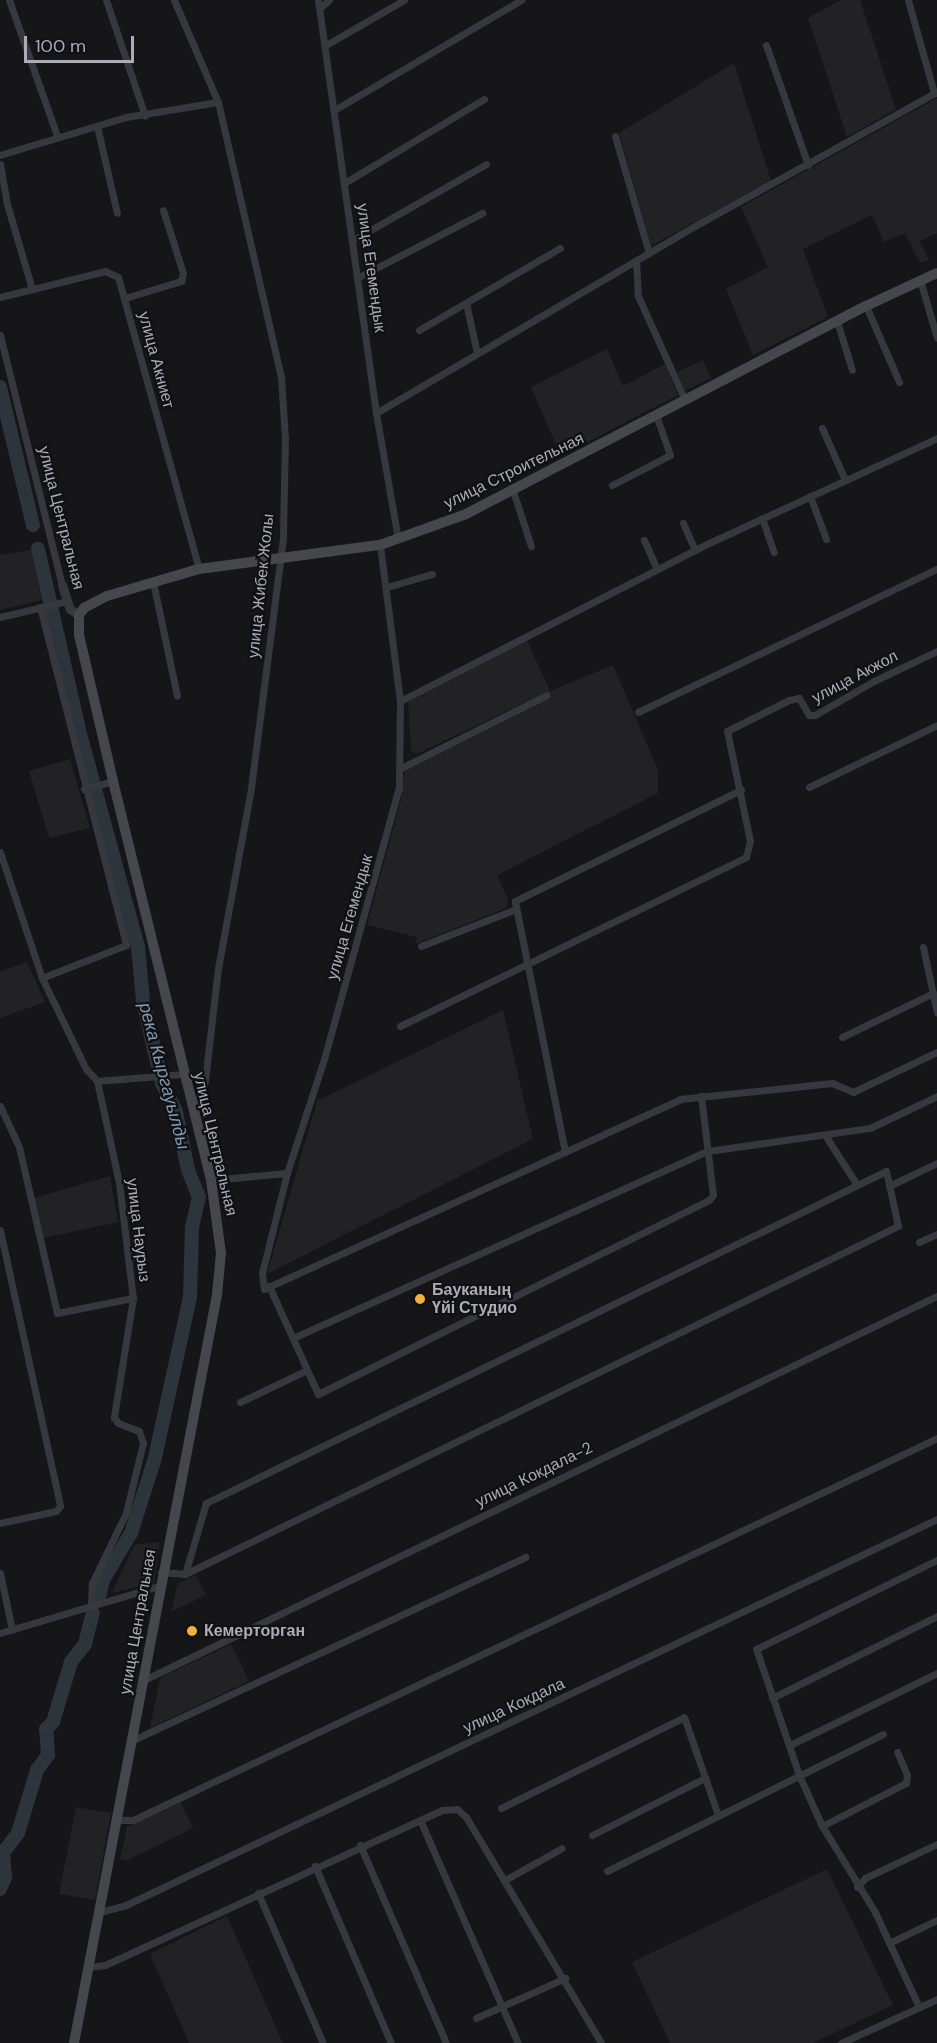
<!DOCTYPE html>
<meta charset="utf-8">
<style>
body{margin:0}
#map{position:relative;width:937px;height:2043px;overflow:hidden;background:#161618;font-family:"DM Sans",sans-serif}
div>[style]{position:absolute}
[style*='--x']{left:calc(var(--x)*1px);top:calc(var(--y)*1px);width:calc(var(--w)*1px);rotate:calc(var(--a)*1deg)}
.built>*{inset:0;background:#222225}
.river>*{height:14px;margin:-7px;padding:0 7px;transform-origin:7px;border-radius:7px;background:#2c353c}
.minor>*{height:7px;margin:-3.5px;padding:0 3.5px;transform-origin:3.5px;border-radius:3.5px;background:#37383d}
.tertiary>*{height:9px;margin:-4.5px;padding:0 4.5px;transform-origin:4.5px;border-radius:4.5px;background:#37383d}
.secondary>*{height:10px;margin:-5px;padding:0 5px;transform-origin:5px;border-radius:5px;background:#45474d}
.dots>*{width:16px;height:16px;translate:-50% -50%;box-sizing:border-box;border:3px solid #111113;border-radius:50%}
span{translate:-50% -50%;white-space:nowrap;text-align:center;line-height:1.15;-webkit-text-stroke:4.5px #111113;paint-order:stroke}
.street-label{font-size:16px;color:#a8adb8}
.poi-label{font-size:16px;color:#a8adb8;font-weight:700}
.left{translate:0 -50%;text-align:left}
.water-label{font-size:18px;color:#7f9bb3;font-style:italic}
.scale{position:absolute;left:24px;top:36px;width:110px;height:27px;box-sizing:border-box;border:3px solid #a8adb8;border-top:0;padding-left:8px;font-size:18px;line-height:21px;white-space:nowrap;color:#a8adb8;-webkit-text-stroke:4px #111113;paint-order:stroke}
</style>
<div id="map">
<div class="built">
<i style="clip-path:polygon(841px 0,860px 0,896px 109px,847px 137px,808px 18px)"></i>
<i style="clip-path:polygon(734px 63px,771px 181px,651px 246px,619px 133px)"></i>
<i style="clip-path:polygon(937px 98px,937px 233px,920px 241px,929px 260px,920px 263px,905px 233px,884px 242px,872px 215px,803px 249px,828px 317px,753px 355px,726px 289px,768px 267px,741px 207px)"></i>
<i style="clip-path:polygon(607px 349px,623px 386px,665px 364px,678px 395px,561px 456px,531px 387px)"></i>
<i style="clip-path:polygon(703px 360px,711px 378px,685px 391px,677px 372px)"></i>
<i style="clip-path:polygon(31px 550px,42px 600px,0 610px,0 555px)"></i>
<i style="clip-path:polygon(526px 638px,550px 691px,613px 665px,658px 770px,658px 793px,497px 875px,508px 899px,506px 908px,416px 944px,417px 937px,367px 925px,401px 799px,405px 769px,552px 696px,549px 691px,417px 754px,411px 751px,408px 701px)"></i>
<i style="clip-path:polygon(70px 759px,90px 828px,49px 838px,29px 771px)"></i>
<i style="clip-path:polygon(27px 962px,45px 1002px,0 1018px,0 972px)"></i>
<i style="clip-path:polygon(503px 1010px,533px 1139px,267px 1274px,317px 1101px)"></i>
<i style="clip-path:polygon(110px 1176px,118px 1222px,43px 1238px,34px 1198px)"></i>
<i style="clip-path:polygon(160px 1542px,154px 1583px,112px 1593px,134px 1545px)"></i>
<i style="clip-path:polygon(196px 1575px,206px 1595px,171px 1612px,178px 1583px)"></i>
<i style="clip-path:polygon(231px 1644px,249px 1681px,150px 1728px,160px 1678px)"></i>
<i style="clip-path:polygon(181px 1802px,193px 1828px,126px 1861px,120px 1859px,127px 1827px)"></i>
<i style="clip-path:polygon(76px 1807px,111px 1813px,95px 1900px,59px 1894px)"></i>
<i style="clip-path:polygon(827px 1869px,893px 2005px,813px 2043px,670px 2043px,632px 1962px)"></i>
<i style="clip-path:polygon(227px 1916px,283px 2043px,189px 2043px,150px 1954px)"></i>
</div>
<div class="river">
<i style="--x:0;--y:387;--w:142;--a:76.6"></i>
<i style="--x:38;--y:549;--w:186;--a:77.2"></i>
<i style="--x:79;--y:730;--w:225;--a:74.8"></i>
<i style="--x:138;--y:947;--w:54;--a:84.7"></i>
<i style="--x:143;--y:1001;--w:84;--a:77"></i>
<i style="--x:162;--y:1083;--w:32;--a:64"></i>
<i style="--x:176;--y:1112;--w:59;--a:78.3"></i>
<i style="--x:188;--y:1170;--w:29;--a:68"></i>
<i style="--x:199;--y:1197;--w:31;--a:103"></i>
<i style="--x:192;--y:1227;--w:70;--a:91.6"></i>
<i style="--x:190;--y:1297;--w:165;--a:102.3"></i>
<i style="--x:155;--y:1458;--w:79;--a:107.7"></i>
<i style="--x:131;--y:1533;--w:55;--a:120.8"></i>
<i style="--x:103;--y:1580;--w:17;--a:103"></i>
<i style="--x:0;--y:1889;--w:13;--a:-67"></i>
<i style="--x:5;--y:1877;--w:24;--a:-95"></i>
<i style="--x:3;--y:1853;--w:25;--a:-53"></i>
<i style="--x:18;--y:1833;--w:66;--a:-73.2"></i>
<i style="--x:37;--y:1770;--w:19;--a:-54"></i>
<i style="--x:48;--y:1755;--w:26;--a:-94"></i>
<i style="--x:46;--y:1729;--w:10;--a:-45"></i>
<i style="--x:53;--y:1722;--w:63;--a:-73.3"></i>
<i style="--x:71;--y:1662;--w:23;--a:-52"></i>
<i style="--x:85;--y:1644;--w:32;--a:-76"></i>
</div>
<div class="minor">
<i style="--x:9;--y:0;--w:146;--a:70.5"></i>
<i style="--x:106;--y:0;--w:122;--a:71.4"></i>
<i style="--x:174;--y:0;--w:111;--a:66.7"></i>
<i style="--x:218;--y:102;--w:282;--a:77.1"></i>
<i style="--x:281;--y:377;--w:62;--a:86.3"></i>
<i style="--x:285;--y:439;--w:99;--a:91.2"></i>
<i style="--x:283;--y:538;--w:258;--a:97.3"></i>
<i style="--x:250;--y:794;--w:177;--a:100.4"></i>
<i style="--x:218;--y:968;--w:113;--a:96.6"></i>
<i style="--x:205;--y:1080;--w:32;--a:110"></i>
<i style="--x:318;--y:0;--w:417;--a:82"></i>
<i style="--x:376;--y:413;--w:128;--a:80.1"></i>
<i style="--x:908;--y:0;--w:97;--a:74.4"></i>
<i style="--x:320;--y:8;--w:12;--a:-42"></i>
<i style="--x:326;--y:45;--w:90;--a:-30"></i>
<i style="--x:766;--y:45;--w:127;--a:70.7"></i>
<i style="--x:336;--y:109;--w:215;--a:-30.5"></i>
<i style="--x:97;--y:126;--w:89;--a:77.1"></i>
<i style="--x:615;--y:136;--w:122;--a:73.8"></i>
<i style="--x:0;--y:155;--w:132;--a:-16.8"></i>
<i style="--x:126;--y:117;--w:93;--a:-9.3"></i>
<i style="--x:0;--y:164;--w:41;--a:80.1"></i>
<i style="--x:7;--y:204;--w:89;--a:73.6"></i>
<i style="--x:346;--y:182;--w:161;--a:-31"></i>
<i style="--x:353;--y:240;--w:153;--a:-29.7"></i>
<i style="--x:636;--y:260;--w:36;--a:87"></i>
<i style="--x:638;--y:296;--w:114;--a:65.7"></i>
<i style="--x:359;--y:277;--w:139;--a:-27.5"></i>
<i style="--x:920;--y:280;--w:60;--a:73.7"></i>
<i style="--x:0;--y:297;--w:108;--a:-13.9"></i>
<i style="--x:105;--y:271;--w:14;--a:25"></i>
<i style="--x:118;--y:277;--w:303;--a:74.5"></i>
<i style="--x:125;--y:298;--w:59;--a:-16.9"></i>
<i style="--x:181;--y:281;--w:8;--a:-76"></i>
<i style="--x:183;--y:273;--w:66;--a:-107.6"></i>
<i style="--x:466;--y:303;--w:51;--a:77.6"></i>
<i style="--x:866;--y:306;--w:83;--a:66.5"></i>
<i style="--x:837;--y:321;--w:51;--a:73"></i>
<i style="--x:419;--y:330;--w:163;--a:-30.2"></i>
<i style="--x:0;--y:335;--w:258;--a:76.1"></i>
<i style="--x:376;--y:413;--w:378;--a:-30.4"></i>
<i style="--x:702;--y:222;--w:269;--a:-29"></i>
<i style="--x:822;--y:428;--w:57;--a:66.1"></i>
<i style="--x:612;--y:485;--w:65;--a:-27.3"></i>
<i style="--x:670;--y:455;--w:42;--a:-109.3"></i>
<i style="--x:513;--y:491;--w:58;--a:71.9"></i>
<i style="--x:810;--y:496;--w:46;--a:69.6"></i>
<i style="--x:762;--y:518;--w:36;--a:71"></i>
<i style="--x:683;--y:523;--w:30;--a:66"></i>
<i style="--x:644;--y:540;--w:32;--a:66"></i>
<i style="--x:380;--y:545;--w:157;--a:82.7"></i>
<i style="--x:400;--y:701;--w:86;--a:90.7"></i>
<i style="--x:399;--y:787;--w:282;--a:105.4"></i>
<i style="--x:324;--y:1059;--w:120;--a:108"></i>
<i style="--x:287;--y:1173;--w:103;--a:104"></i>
<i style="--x:262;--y:1273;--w:16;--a:83"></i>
<i style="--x:264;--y:1289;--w:457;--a:-24.5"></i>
<i style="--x:680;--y:1099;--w:153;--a:-6"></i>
<i style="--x:832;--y:1083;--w:23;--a:23"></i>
<i style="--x:853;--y:1092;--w:93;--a:-25.5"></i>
<i style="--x:153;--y:582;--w:116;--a:78.1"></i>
<i style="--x:387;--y:587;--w:47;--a:-16.1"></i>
<i style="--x:40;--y:607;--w:349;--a:75.7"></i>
<i style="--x:126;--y:945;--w:90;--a:158.6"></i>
<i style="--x:0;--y:617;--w:69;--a:-13.4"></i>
<i style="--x:400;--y:701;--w:347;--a:-27.1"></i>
<i style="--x:709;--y:543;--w:251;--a:-24.7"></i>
<i style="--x:638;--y:712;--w:331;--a:-25.6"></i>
<i style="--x:401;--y:768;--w:163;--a:-26.6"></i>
<i style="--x:809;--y:787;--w:142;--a:-25.8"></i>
<i style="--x:84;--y:789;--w:30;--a:-15"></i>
<i style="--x:0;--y:852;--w:133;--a:71.6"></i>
<i style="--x:42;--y:978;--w:101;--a:64.2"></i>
<i style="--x:86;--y:1069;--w:16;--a:47"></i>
<i style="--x:97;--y:1081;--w:104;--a:77.8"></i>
<i style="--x:119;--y:1183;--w:116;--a:83.1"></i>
<i style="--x:133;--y:1298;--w:121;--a:99.1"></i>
<i style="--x:114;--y:1417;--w:7;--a:56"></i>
<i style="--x:118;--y:1423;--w:22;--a:21"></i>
<i style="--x:139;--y:1431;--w:13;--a:72"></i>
<i style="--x:143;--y:1443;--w:72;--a:103.7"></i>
<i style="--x:126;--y:1513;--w:78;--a:115.9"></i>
<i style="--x:92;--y:1583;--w:22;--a:93"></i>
<i style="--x:421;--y:946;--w:102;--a:-21.3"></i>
<i style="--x:923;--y:947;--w:67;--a:78"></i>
<i style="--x:400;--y:1026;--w:385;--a:-26"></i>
<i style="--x:746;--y:857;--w:16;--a:-76"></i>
<i style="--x:750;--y:841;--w:112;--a:-101.8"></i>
<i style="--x:727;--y:731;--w:69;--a:-26.6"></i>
<i style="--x:789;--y:700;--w:10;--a:-11"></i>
<i style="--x:799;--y:698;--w:20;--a:60"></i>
<i style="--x:809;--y:715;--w:6;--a:0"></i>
<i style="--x:815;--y:715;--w:68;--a:-30"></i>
<i style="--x:874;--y:681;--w:70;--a:-25.5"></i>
<i style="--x:842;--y:1037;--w:101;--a:-25.8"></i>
<i style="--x:97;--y:1081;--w:86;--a:-4.7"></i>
<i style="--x:0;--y:1106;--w:45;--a:65.1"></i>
<i style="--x:19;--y:1147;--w:170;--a:77.1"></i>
<i style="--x:57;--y:1313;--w:77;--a:-11.2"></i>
<i style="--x:825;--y:1135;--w:59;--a:57.4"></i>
<i style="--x:565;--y:1152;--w:256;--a:-101.3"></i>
<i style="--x:515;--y:901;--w:252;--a:-26.2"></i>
<i style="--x:211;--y:1180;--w:76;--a:-5.3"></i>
<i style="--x:889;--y:1186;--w:53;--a:-25.6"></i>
<i style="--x:0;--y:1230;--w:282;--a:77.7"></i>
<i style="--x:60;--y:1506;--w:6;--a:129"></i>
<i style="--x:56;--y:1511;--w:57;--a:167.9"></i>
<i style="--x:919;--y:1242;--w:20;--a:-24"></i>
<i style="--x:269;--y:1286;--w:119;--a:65.6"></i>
<i style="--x:318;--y:1394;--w:436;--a:-26.4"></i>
<i style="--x:709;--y:1200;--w:6;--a:-51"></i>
<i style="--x:713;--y:1195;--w:100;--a:-96.9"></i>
<i style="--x:293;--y:1338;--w:455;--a:-24.3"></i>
<i style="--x:708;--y:1151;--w:164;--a:-8.1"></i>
<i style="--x:870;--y:1128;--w:74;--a:-25.5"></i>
<i style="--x:240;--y:1402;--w:74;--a:-25.5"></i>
<i style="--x:161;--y:1572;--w:24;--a:5"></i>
<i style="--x:185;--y:1574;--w:793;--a:-26.02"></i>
<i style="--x:898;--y:1226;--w:56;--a:-102.3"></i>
<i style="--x:886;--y:1171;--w:757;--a:153.98"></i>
<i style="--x:206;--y:1503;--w:74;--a:106.5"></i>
<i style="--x:0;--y:1573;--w:58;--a:78.1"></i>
<i style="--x:0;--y:1633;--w:166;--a:-16.5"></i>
<i style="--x:144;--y:1680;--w:881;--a:-25.84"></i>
<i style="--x:772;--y:1698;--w:184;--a:-26.4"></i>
<i style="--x:133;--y:1740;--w:433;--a:-25"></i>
<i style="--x:790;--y:1745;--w:164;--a:-26.1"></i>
<i style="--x:501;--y:1808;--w:204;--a:-26.4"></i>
<i style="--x:684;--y:1717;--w:104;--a:70.9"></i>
<i style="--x:118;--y:1820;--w:15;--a:0"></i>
<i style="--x:133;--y:1820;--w:890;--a:-25.41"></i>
<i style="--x:420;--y:1820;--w:24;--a:-24"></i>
<i style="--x:442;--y:1810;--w:15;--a:-4"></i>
<i style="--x:457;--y:1809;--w:12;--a:42"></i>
<i style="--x:466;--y:1817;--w:263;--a:59.1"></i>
<i style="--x:822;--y:1826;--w:94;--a:-27.1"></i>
<i style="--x:906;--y:1783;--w:8;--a:-83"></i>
<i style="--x:907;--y:1775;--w:25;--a:-113"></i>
<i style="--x:592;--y:1835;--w:127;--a:-26.8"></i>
<i style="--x:360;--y:1845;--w:216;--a:66.5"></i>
<i style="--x:315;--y:1866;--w:193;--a:66.8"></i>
<i style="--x:607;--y:1871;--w:308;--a:-26.4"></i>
<i style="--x:505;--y:1880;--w:65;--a:-29.3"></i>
<i style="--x:857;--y:1887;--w:12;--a:-48"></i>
<i style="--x:865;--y:1878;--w:80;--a:-25.3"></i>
<i style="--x:258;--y:1893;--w:163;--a:66.6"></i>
<i style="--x:100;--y:1912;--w:27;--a:-15"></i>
<i style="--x:126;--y:1905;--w:898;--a:-25.45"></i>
<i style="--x:889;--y:1943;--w:53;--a:-25.6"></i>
<i style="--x:89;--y:1967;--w:16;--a:-7"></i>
<i style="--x:105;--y:1965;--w:347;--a:-24.7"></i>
<i style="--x:420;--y:1820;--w:244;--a:66.3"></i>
<i style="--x:919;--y:2007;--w:105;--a:-114.9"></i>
<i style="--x:875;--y:1912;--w:101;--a:-121.6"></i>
<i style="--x:822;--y:1826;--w:56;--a:-114.3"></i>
<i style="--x:799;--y:1775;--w:133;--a:-108.8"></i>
<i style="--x:756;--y:1649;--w:202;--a:-26.2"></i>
<i style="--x:476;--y:2018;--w:98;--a:-24.2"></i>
<i style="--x:841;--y:2043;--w:106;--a:-24.6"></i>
</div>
<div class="tertiary">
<i style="--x:62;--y:585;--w:25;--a:72"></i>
<i style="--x:70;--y:609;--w:11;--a:34"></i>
</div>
<div class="secondary">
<i style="--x:74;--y:2043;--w:762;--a:-79.18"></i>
<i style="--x:217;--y:1295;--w:42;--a:-84.6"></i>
<i style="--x:221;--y:1253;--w:74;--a:-97.8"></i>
<i style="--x:211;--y:1180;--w:411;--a:-103.8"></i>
<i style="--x:113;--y:781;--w:150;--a:-103.1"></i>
<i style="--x:79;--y:635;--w:20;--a:-90"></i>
<i style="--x:79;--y:615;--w:9;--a:-54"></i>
<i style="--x:84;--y:608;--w:26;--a:-28"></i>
<i style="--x:107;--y:596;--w:96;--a:-16.4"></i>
<i style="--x:199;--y:569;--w:183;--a:-7.6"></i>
<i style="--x:380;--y:545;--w:91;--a:-19.8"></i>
<i style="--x:466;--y:514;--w:451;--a:-27.5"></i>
<i style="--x:866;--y:306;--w:78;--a:-24.9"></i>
</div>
<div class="dots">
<i style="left:420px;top:1299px;background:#f2b134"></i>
<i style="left:192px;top:1631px;background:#f2b134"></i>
</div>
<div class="street-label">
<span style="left:371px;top:268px;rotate:82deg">улица Егемендык</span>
<span style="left:156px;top:360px;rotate:75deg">улица Акниет</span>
<span style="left:514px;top:471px;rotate:-26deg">улица Строительная</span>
<span style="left:61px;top:518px;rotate:76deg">улица Центральная</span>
<span style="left:261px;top:586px;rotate:-84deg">улица Жибек Жолы</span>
<span style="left:855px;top:677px;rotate:-28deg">улица Акжол</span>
<span style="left:350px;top:917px;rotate:-74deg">улица Егемендык</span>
<span style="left:215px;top:1144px;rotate:77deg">улица Центральная</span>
<span style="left:138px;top:1230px;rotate:83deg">улица Наурыз</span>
<span style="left:534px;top:1475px;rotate:-26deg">улица Кокдала-2</span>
<span style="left:138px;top:1622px;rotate:-80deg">улица Центральная</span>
<span style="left:514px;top:1706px;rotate:-25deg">улица Кокдала</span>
</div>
<div class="poi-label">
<span class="left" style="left:432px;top:1299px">Бауканың<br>Үйі Студио</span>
<span class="left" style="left:204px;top:1631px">Кемерторган</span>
</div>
<div class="water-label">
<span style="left:164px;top:1076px;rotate:75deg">река Кыргауылды</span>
</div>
<div class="scale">100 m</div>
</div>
